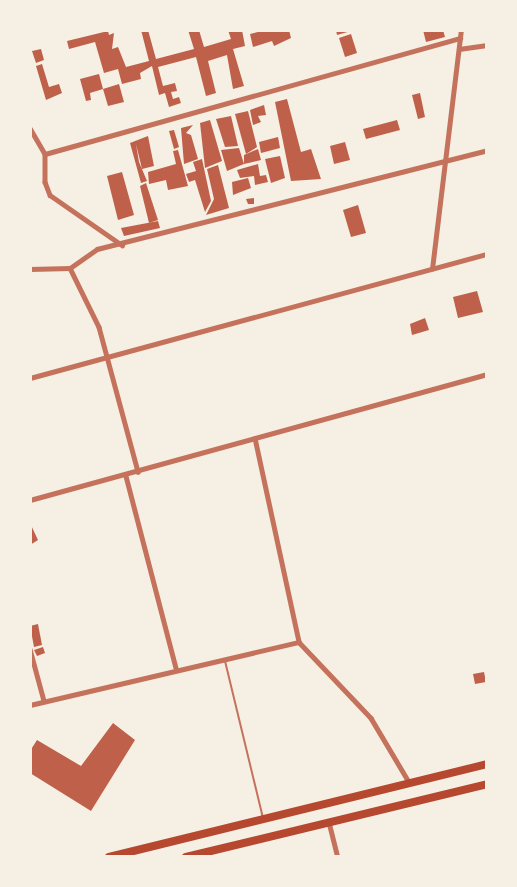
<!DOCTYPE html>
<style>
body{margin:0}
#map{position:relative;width:517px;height:887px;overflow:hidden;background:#f6efe4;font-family:"Zilla Slab",serif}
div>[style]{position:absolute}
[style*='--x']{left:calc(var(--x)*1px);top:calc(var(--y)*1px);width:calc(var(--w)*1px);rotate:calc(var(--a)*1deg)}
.building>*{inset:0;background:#bf614a}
.service>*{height:2px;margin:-1px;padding:0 1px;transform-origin:1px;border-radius:1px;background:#c5725c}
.minor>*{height:4.5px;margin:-2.25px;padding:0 2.25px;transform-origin:2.25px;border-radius:2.25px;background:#c5725c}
.trunk>*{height:8px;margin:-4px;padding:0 4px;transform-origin:4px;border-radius:4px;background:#b5482f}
span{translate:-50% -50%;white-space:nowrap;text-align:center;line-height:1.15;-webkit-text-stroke:6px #f6efe4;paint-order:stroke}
.frame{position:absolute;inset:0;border:32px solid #f6efe4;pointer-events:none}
</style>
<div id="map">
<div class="building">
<i style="clip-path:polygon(141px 30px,148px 30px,156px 59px,194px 49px,188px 30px,199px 30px,204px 47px,231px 39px,228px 30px,242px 30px,245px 46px,233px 49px,244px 86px,233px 89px,227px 55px,208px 61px,216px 93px,206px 96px,196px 57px,158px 67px,163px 86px,175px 83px,177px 91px,171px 92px,173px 99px,179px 97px,181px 103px,169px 107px,165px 93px,159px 95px,152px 66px,140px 73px,141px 79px,122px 84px,118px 69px,104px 73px,95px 42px,69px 49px,67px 41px,108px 31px,109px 35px,114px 33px,112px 49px,118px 47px,126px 67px,149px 61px)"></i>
<i style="clip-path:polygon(265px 30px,289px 30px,291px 38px,274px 46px,272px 41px,253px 47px,250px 34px)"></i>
<i style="clip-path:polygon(336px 30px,351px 30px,351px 31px,337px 35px)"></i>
<i style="clip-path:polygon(423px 30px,443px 30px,445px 37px,426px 42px)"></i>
<i style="clip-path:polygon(351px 34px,357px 53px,345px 57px,339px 38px)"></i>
<i style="clip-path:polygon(41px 49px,44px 60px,36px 63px,32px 51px)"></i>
<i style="clip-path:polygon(42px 64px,49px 87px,59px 84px,62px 93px,46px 100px,36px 66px)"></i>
<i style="clip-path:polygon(99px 74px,103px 89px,90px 93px,91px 100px,86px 101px,80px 79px)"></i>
<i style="clip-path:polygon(119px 84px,124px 102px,108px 106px,103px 89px)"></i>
<i style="clip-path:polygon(420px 93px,425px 117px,418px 119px,412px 95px)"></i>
<i style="clip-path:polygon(287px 99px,301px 152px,311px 149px,321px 179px,291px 181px,275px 102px)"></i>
<i style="clip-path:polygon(264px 105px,266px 115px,258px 116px,261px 122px,253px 125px,250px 110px)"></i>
<i style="clip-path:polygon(248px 111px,257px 147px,246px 154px,235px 114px)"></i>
<i style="clip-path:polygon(231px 116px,238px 146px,225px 147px,216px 119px)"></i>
<i style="clip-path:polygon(210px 120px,222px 161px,205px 168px,200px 123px)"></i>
<i style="clip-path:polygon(397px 120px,400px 130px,366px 139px,363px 129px)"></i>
<i style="clip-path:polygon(193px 125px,186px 133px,191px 135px,198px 159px,184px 164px,181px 128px)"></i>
<i style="clip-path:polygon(174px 130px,179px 147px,174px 149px,169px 131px)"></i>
<i style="clip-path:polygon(148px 136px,154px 166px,142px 169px,136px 144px,139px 162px,147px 181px,141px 183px,130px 143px)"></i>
<i style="clip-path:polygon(278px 137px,280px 148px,261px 153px,259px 142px)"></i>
<i style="clip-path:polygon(345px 142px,350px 160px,334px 164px,330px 146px)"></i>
<i style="clip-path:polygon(239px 148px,244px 164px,227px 171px,221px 150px)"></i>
<i style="clip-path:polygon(258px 149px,261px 160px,244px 164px,244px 155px)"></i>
<i style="clip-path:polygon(178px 150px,188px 186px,168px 190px,166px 180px,149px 184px,148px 172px,176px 164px,173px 151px)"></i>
<i style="clip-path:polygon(280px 156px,285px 178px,271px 183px,265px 159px)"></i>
<i style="clip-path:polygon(202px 159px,211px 201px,205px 212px,195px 180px,189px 182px,186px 174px,196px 171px,193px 162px)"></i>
<i style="clip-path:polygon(258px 164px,260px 176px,266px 175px,268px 182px,255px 185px,254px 176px,240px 178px,237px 170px)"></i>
<i style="clip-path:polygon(218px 165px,229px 208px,206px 215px,214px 199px,207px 169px)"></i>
<i style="clip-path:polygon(122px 172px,134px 215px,118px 220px,107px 176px)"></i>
<i style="clip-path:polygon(248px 178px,251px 188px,233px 195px,232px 182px)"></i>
<i style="clip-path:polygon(146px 183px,158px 220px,149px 223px,140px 186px)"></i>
<i style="clip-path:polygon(254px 198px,254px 204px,248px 204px,246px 199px)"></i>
<i style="clip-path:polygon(358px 205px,366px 233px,351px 237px,343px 210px)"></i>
<i style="clip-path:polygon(158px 221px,160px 228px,124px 236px,121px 228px)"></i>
<i style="clip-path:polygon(477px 291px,483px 312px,458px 318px,453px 297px)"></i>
<i style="clip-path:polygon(425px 318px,429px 330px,412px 335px,410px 324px)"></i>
<i style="clip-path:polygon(30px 523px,38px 540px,30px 545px)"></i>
<i style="clip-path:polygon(38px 624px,42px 645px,34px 647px,30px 626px)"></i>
<i style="clip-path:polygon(43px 647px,45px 653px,37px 656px,34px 650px)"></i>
<i style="clip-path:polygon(484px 672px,486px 682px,475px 684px,473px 674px)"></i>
<i style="clip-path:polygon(113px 723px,135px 740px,91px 811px,30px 773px,30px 751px,37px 740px,81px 766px)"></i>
</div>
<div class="service">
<i style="--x:225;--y:661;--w:162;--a:76.4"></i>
</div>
<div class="minor">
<i style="--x:459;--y:49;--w:28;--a:-8"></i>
<i style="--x:30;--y:128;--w:30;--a:60"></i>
<i style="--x:45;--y:154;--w:28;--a:90"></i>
<i style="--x:45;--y:182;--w:14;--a:69"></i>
<i style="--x:50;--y:195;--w:88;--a:34.8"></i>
<i style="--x:45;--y:154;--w:431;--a:-15.6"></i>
<i style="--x:70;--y:268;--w:66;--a:63.8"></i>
<i style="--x:99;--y:327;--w:150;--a:74.9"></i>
<i style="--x:30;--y:269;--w:40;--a:-1.4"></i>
<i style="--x:70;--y:268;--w:33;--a:-35"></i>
<i style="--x:97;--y:249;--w:402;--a:-14.2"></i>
<i style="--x:432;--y:269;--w:241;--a:-83.1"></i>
<i style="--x:30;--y:378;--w:474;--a:-15.2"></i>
<i style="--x:255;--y:438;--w:209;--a:77.8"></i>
<i style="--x:299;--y:642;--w:105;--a:46.5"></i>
<i style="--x:371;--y:718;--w:74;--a:59.3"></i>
<i style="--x:126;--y:476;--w:198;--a:75.4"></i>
<i style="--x:30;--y:500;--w:474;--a:-15.4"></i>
<i style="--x:30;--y:649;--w:54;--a:74.9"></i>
<i style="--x:30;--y:705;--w:276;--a:-13.2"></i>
<i style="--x:329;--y:822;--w:36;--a:76"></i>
</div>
<div class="trunk">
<i style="--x:109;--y:857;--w:389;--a:-13.8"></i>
<i style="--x:186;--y:857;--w:310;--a:-13.6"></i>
</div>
<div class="frame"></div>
</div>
